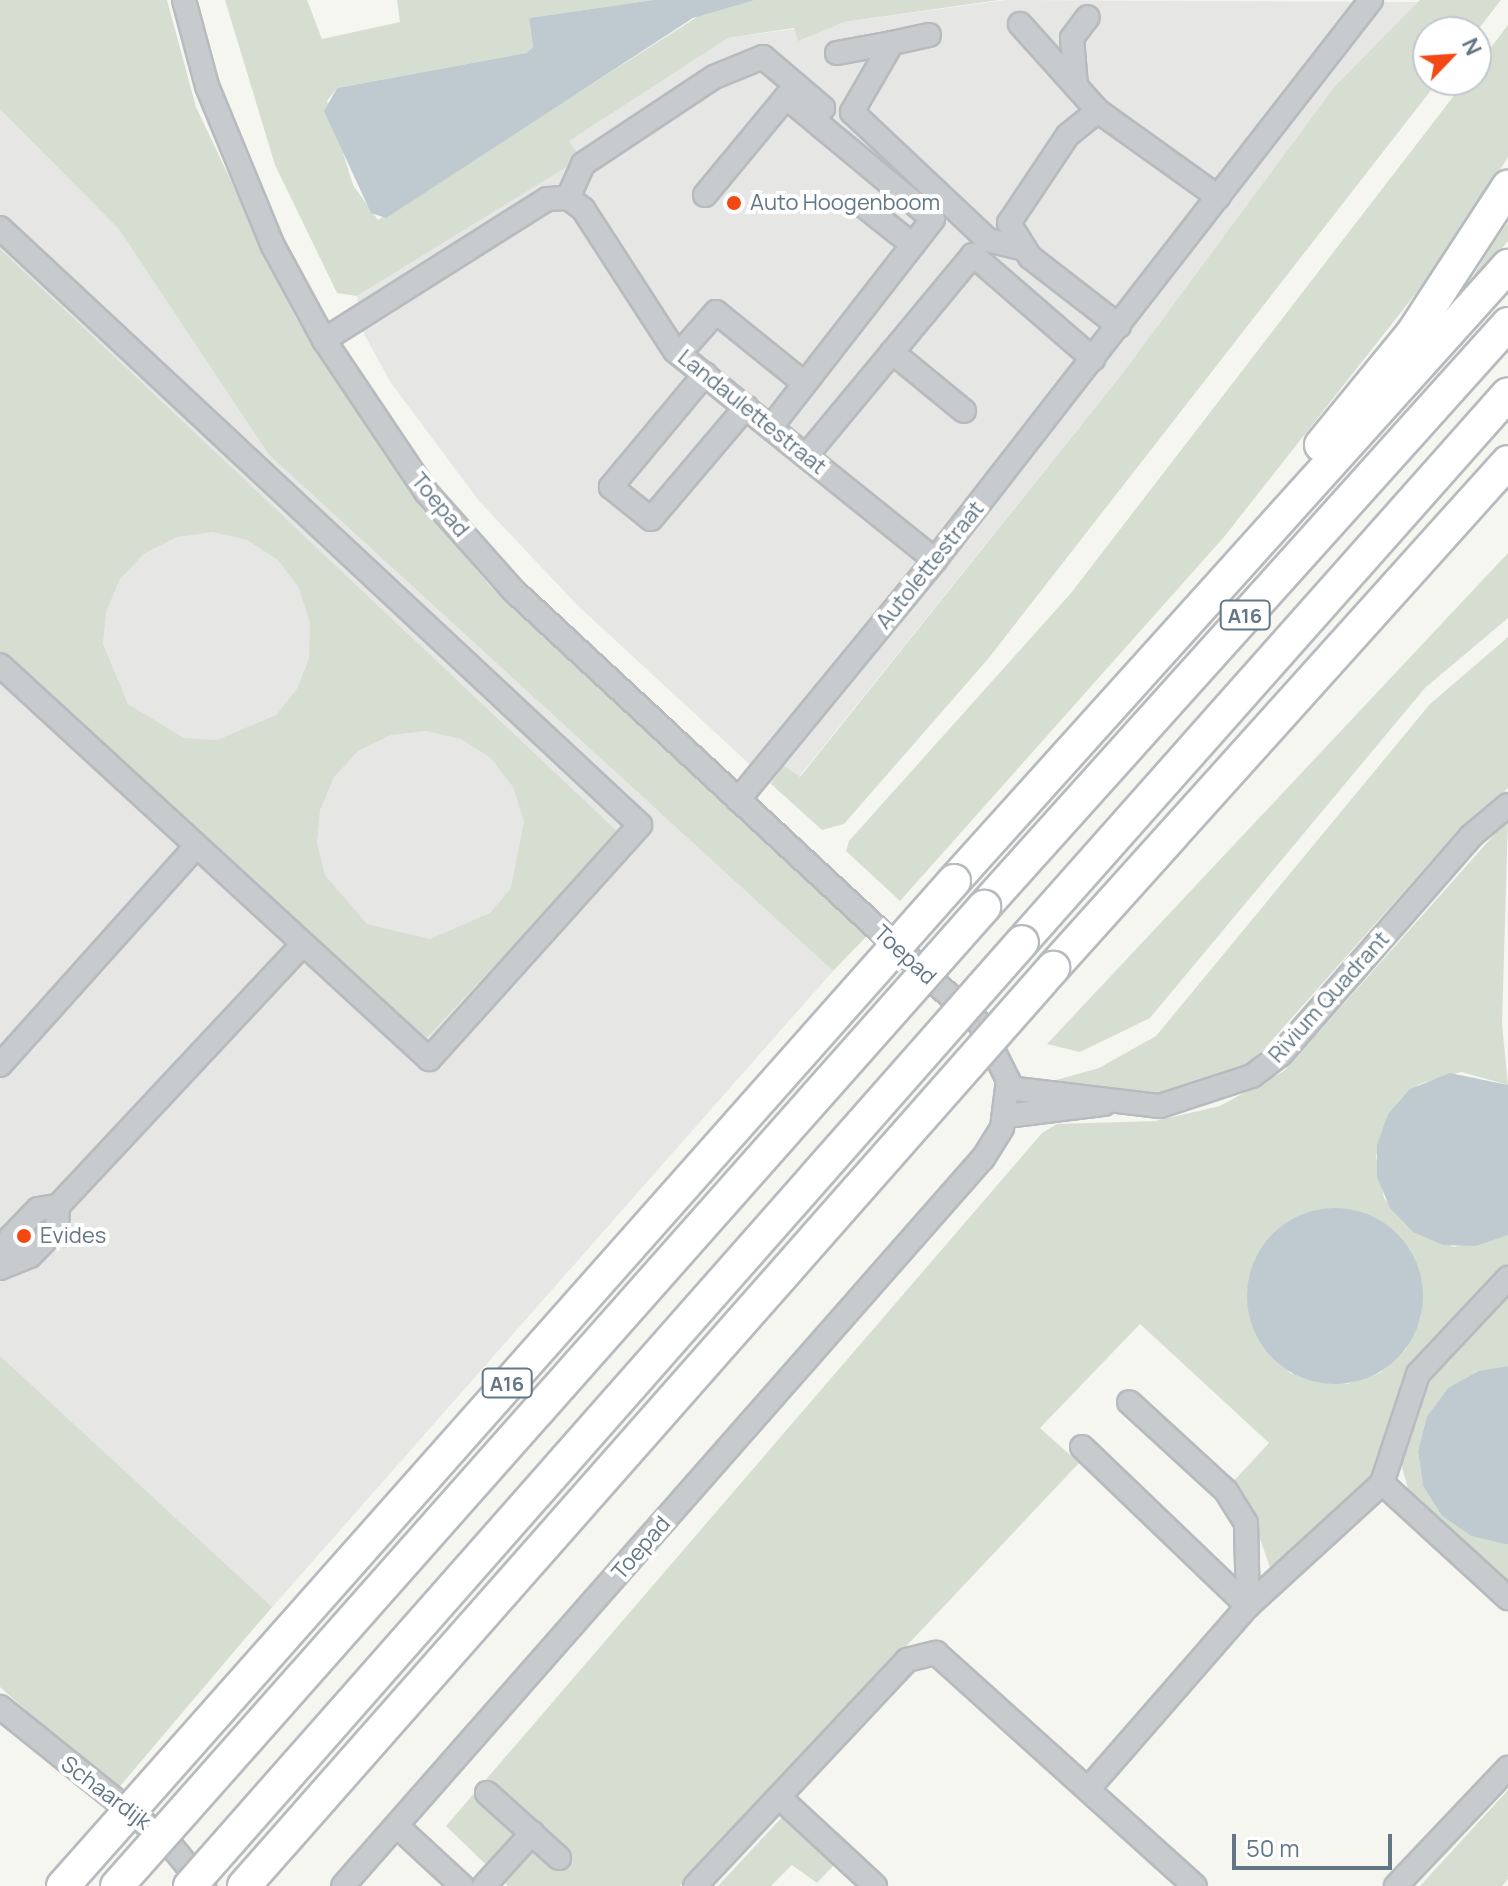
<!DOCTYPE html>
<style>
body{margin:0}
#map{position:relative;width:1508px;height:1886px;overflow:hidden;background:#f6f6f1;font-family:Manrope,sans-serif}
div>[style]{position:absolute}
[style*='--x']{left:calc(var(--x)*1px);top:calc(var(--y)*1px);width:calc(var(--w)*1px);rotate:calc(var(--a)*1deg)}
.built>*{inset:0;background:#e6e7e5}
.green>*{inset:0;background:#d6ded2}
.water>*{inset:0;background:#becacf}
.round{border-radius:50%}
.roads{filter:drop-shadow(2px 0 #b7bbbe) drop-shadow(-2px 0 #b7bbbe) drop-shadow(0 2px #b7bbbe) drop-shadow(0 -2px #b7bbbe)}
.minor>*{height:22px;margin:-11px;padding:0 11px;transform-origin:11px;border-radius:11px;background:#c8cbce}
.highway>*{height:32px;margin:-16px;padding:0 16px;transform-origin:16px;border-radius:16px;background:#fff}
.bridges{filter:drop-shadow(2px 0 #b7bbbe) drop-shadow(-2px 0 #b7bbbe) drop-shadow(0 2px #b7bbbe) drop-shadow(0 -2px #b7bbbe)}
.highway-bridge>*{height:32px;margin:-16px;padding:0 16px;transform-origin:16px;border-radius:16px;background:#fff}
.dots>*{width:22px;height:22px;translate:-50% -50%;box-sizing:border-box;border:4px solid #fff;border-radius:50%}
span{translate:-50% -50%;white-space:nowrap;text-align:center;line-height:1.15;-webkit-text-stroke:8px #fff;paint-order:stroke}
.shield-label span{padding:2px 6px;background:#fff;border:2px solid;border-radius:6px;-webkit-text-stroke-width:0}
.shield-label{font-size:20px;color:#627685;font-weight:700}
.poi-label{font-size:22px;color:#627685}
.left{translate:0 -50%;text-align:left}
.street-label{font-size:22px;color:#627685}
.north{position:absolute;left:1412px;top:16px;width:80px;height:80px;box-sizing:border-box;background:#fff;border:2px solid #c0c8ce;border-radius:50%;rotate:65deg;font-size:22px;font-weight:700;line-height:32px;text-align:center;color:#627685}
.north::after{content:'';display:block;margin:auto;width:28px;height:36px;background:#f34714;clip-path:polygon(50% 0,100% 100%,50% 72%,0 100%)}
.scale{position:absolute;left:1232px;top:1834px;width:160px;height:36px;box-sizing:border-box;border:4px solid #627685;border-top:0;padding-left:10px;font-size:24px;line-height:28px;white-space:nowrap;color:#627685;-webkit-text-stroke:6px #fff;paint-order:stroke}
</style>
<div id="map">
<div class="built">
<i style="clip-path:polygon(0 0,270px 456px,833px 971px,261px 1620px,0 1402px)"></i>
<i style="clip-path:polygon(1006px 0,1420px 2px,1334px 87px,1122px 374px,799px 777px,783px 765px,771px 784px,577px 605px,479px 501px,391px 383px,364px 334px,357px 296px,580px 158px,568px 141px,728px 38px)"></i>
</div>
<div class="green">
<i style="clip-path:polygon(0 0,167px 0,196px 107px,297px 320px,407px 487px,491px 587px,868px 935px,833px 971px,270px 456px,119px 229px,0 109px)"></i>
<i style="clip-path:polygon(225px 0,307px 0,322px 39px,400px 22px,397px 0,653px 0,529px 18px,533px 47px,526px 53px,337px 88px,327px 101px,353px 185px,378px 220px,705px 12px,755px 0,999px 0,844px 22px,798px 41px,794px 28px,728px 38px,569px 141px,581px 158px,357px 296px,337px 293px,275px 165px)"></i>
<i style="clip-path:polygon(1420px 0,1501px 0,1476px 32px,1428px 32px,1428px 80px,1439px 80px,988px 659px,844px 824px,822px 830px,771px 784px,783px 765px,800px 777px,1122px 374px,1334px 87px)"></i>
<i style="clip-path:polygon(1508px 25px,1508px 157px,1443px 259px,1224px 537px,900px 901px,846px 851px,849px 841px,1071px 593px,1466px 80px,1476px 80px,1476px 67px)"></i>
<i style="clip-path:polygon(1508px 222px,1508px 241px,1460px 298px,1491px 247px)"></i>
<i style="clip-path:polygon(evenodd,0 249px,619px 833px,421px 1044px,0 652px,0 249px,213px 532px,247px 540px,278px 560px,299px 588px,310px 623px,309px 659px,297px 689px,276px 715px,217px 740px,184px 738px,128px 704px,103px 644px,106px 612px,120px 579px,145px 553px,177px 537px,213px 532px,0 249px,426px 731px,461px 739px,491px 758px,513px 787px,524px 821px,511px 888px,490px 913px,430px 939px,367px 924px,325px 875px,317px 843px,320px 810px,334px 777px,358px 751px,391px 735px,426px 731px)"></i>
<i style="clip-path:polygon(1508px 553px,1508px 618px,1425px 688px,1150px 1018px,1080px 1052px,1047px 1044px)"></i>
<i style="clip-path:polygon(1508px 637px,1508px 788px,1430px 862px,1266px 1047px,1241px 1069px,1170px 1094px,1049px 1082px,1099px 1068px,1156px 1036px,1430px 704px)"></i>
<i style="clip-path:polygon(evenodd,1508px 819px,1502px 1024px,1508px 1085px,1461px 1072px,1419px 1084px,1388px 1114px,1376px 1156px,1384px 1198px,1405px 1224px,1454px 1247px,1508px 1235px,1508px 1269px,1406px 1378px,1381px 1466px,1272px 1573px,1250px 1510px,1230px 1485px,1269px 1443px,1140px 1324px,1040px 1428px,1079px 1463px,680px 1886px,508px 1886px,446px 1826px,1042px 1133px,1057px 1124px,1155px 1121px,1220px 1106px,1284px 1071px,1508px 819px,1318px 1210px,1353px 1210px,1385px 1224px,1410px 1249px,1422px 1282px,1421px 1317px,1406px 1349px,1380px 1373px,1347px 1384px,1290px 1373px,1253px 1328px,1247px 1293px,1255px 1259px,1285px 1224px,1318px 1210px)"></i>
<i style="clip-path:polygon(1508px 1289px,1508px 1366px,1448px 1388px,1427px 1416px,1418px 1451px,1423px 1486px,1442px 1516px,1471px 1536px,1508px 1544px,1508px 1588px,1412px 1503px,1401px 1464px,1415px 1397px,1429px 1373px)"></i>
<i style="clip-path:polygon(0 1356px,272px 1607px,116px 1791px,0 1687px)"></i>
<i style="clip-path:polygon(1508px 1790px,1508px 1879px,1502px 1886px,1420px 1886px)"></i>
<i style="clip-path:polygon(784px 1815px,836px 1863px,817px 1883px,792px 1865px,771px 1886px,718px 1886px)"></i>
</div>
<div class="water">
<i style="clip-path:polygon(653px 0,755px 0,693px 18px,386px 218px,371px 213px,324px 111px,337px 88px,526px 53px,533px 47px,529px 18px)"></i>
<i style="clip-path:polygon(1450px 1073px,1508px 1085px,1508px 1235px,1476px 1246px,1443px 1245px,1413px 1232px,1390px 1208px,1377px 1177px,1377px 1145px,1388px 1114px,1410px 1089px)"></i>
<i class="round" style="left:1247px;top:1208px;width:176px;height:176px"></i>
<i style="clip-path:polygon(1508px 1366px,1508px 1544px,1505px 1544px,1471px 1536px,1442px 1516px,1423px 1486px,1418px 1451px,1427px 1416px,1448px 1388px,1479px 1371px)"></i>
</div>
<div class="roads">
<div class="minor">
<i style="--x:184;--y:0;--w:89;--a:75"></i>
<i style="--x:207;--y:86;--w:173;--a:67.6"></i>
<i style="--x:273;--y:246;--w:107;--a:61.5"></i>
<i style="--x:324;--y:340;--w:183;--a:56.1"></i>
<i style="--x:426;--y:492;--w:132;--a:48.4"></i>
<i style="--x:514;--y:591;--w:636;--a:42.9"></i>
<i style="--x:980;--y:1024;--w:63;--a:63.4"></i>
<i style="--x:1008;--y:1080;--w:48;--a:97.1"></i>
<i style="--x:1002;--y:1128;--w:36;--a:122"></i>
<i style="--x:983;--y:1158;--w:969;--a:131.32"></i>
<i style="--x:1020;--y:24;--w:117;--a:48.1"></i>
<i style="--x:929;--y:35;--w:38;--a:168"></i>
<i style="--x:892;--y:43;--w:80;--a:120.1"></i>
<i style="--x:852;--y:112;--w:187;--a:43.3"></i>
<i style="--x:988;--y:240;--w:38;--a:14"></i>
<i style="--x:837;--y:53;--w:56;--a:-10.3"></i>
<i style="--x:1076;--y:86;--w:48;--a:-94.8"></i>
<i style="--x:1072;--y:38;--w:26;--a:-53"></i>
<i style="--x:705;--y:195;--w:127;--a:-50.4"></i>
<i style="--x:786;--y:97;--w:191;--a:39.7"></i>
<i style="--x:933;--y:219;--w:264;--a:127.9"></i>
<i style="--x:568;--y:198;--w:37;--a:-66"></i>
<i style="--x:583;--y:164;--w:157;--a:-33.6"></i>
<i style="--x:714;--y:77;--w:53;--a:-22.2"></i>
<i style="--x:763;--y:57;--w:79;--a:40.4"></i>
<i style="--x:865;--y:207;--w:61;--a:38.4"></i>
<i style="--x:0;--y:228;--w:875;--a:43.01"></i>
<i style="--x:640;--y:825;--w:315;--a:132"></i>
<i style="--x:429;--y:1059;--w:582;--a:-137.44"></i>
<i style="--x:1119;--y:326;--w:113;--a:-142.2"></i>
<i style="--x:1030;--y:257;--w:40;--a:-122"></i>
<i style="--x:1009;--y:223;--w:106;--a:-56.2"></i>
<i style="--x:1068;--y:135;--w:38;--a:-39"></i>
<i style="--x:1098;--y:111;--w:148;--a:35.6"></i>
<i style="--x:324;--y:340;--w:264;--a:-32.3"></i>
<i style="--x:547;--y:199;--w:21;--a:-3"></i>
<i style="--x:568;--y:198;--w:19;--a:36"></i>
<i style="--x:583;--y:209;--w:169;--a:57.1"></i>
<i style="--x:675;--y:351;--w:334;--a:38.8"></i>
<i style="--x:892;--y:352;--w:93;--a:39.3"></i>
<i style="--x:679;--y:354;--w:56;--a:-48.6"></i>
<i style="--x:716;--y:312;--w:113;--a:38.9"></i>
<i style="--x:705;--y:374;--w:147;--a:129.8"></i>
<i style="--x:611;--y:487;--w:51;--a:38.7"></i>
<i style="--x:651;--y:519;--w:147;--a:-49.7"></i>
<i style="--x:806;--y:456;--w:261;--a:-50.3"></i>
<i style="--x:973;--y:255;--w:159;--a:40.9"></i>
<i style="--x:738;--y:800;--w:310;--a:-50.6"></i>
<i style="--x:935;--y:560;--w:710;--a:-52.1"></i>
<i style="--x:0;--y:1065;--w:292;--a:-48.1"></i>
<i style="--x:1008;--y:1088;--w:153;--a:6.8"></i>
<i style="--x:1160;--y:1106;--w:97;--a:-18.1"></i>
<i style="--x:1252;--y:1076;--w:36;--a:-37"></i>
<i style="--x:1281;--y:1054;--w:289;--a:-48.9"></i>
<i style="--x:1471;--y:836;--w:48;--a:-40"></i>
<i style="--x:1006;--y:1116;--w:99;--a:-7"></i>
<i style="--x:9;--y:1260;--w:23;--a:-85"></i>
<i style="--x:11;--y:1237;--w:39;--a:-46"></i>
<i style="--x:38;--y:1209;--w:20;--a:-9"></i>
<i style="--x:58;--y:1206;--w:356;--a:-46.9"></i>
<i style="--x:0;--y:1268;--w:32;--a:-22"></i>
<i style="--x:30;--y:1256;--w:39;--a:-46"></i>
<i style="--x:57;--y:1228;--w:22;--a:-87"></i>
<i style="--x:1082;--y:1447;--w:230;--a:43.8"></i>
<i style="--x:1248;--y:1606;--w:83;--a:-91.4"></i>
<i style="--x:1246;--y:1523;--w:39;--a:-122"></i>
<i style="--x:1225;--y:1490;--w:130;--a:-137.5"></i>
<i style="--x:1382;--y:1483;--w:171;--a:42.4"></i>
<i style="--x:0;--y:1707;--w:216;--a:38.8"></i>
<i style="--x:168;--y:1842;--w:57;--a:50.7"></i>
<i style="--x:1089;--y:1788;--w:242;--a:-48.9"></i>
<i style="--x:1248;--y:1606;--w:182;--a:-42.5"></i>
<i style="--x:1382;--y:1483;--w:115;--a:-71.7"></i>
<i style="--x:1418;--y:1374;--w:132;--a:-46.8"></i>
<i style="--x:487;--y:1793;--w:97;--a:42.1"></i>
<i style="--x:779;--y:1797;--w:131;--a:42.8"></i>
<i style="--x:398;--y:1827;--w:87;--a:42.7"></i>
<i style="--x:484;--y:1886;--w:72;--a:-47.8"></i>
<i style="--x:695;--y:1886;--w:310;--a:-46.8"></i>
<i style="--x:907;--y:1660;--w:30;--a:-14"></i>
<i style="--x:936;--y:1653;--w:348;--a:42"></i>
<i style="--x:1396;--y:1886;--w:163;--a:-46.5"></i>
</div>
<div class="highway">
<i style="--x:1321;--y:445;--w:144;--a:-50.7"></i>
<i style="--x:1412;--y:334;--w:176;--a:-56.9"></i>
<i style="--x:954;--y:881;--w:828;--a:-47.99"></i>
<i style="--x:984;--y:907;--w:784;--a:-48.05"></i>
<i style="--x:1022;--y:942;--w:732;--a:-48.43"></i>
<i style="--x:1053;--y:968;--w:680;--a:-48.04"></i>
</div>
</div>
<div class="bridges">
<div class="highway-bridge">
<i style="--x:63;--y:1886;--w:1343;--a:-48.44"></i>
<i style="--x:117;--y:1886;--w:1308;--a:-48.47"></i>
<i style="--x:190;--y:1886;--w:1258;--a:-48.61"></i>
<i style="--x:244;--y:1886;--w:1224;--a:-48.61"></i>
</div>
</div>
<div class="dots">
<i style="left:734px;top:203px;background:#f34714"></i>
<i style="left:24px;top:1236px;background:#f34714"></i>
</div>
<div class="shield-label">
<span style="left:1245px;top:615px">A16</span>
<span style="left:507px;top:1383px">A16</span>
</div>
<div class="poi-label">
<span class="left" style="left:750px;top:203px">Auto Hoogenboom</span>
<span class="left" style="left:40px;top:1236px">Evides</span>
</div>
<div class="street-label">
<span style="left:752px;top:412px;rotate:39deg">Landaulettestraat</span>
<span style="left:440px;top:505px;rotate:50deg">Toepad</span>
<span style="left:930px;top:565px;rotate:-51deg">Autolettestraat</span>
<span style="left:905px;top:955px;rotate:43deg">Toepad</span>
<span style="left:1329px;top:997px;rotate:-48deg">Rivium Quadrant</span>
<span style="left:641px;top:1548px;rotate:-49deg">Toepad</span>
<span style="left:106px;top:1793px;rotate:37deg">Schaardijk</span>
</div>
<div class="north">N</div>
<div class="scale">50 m</div>
</div>
